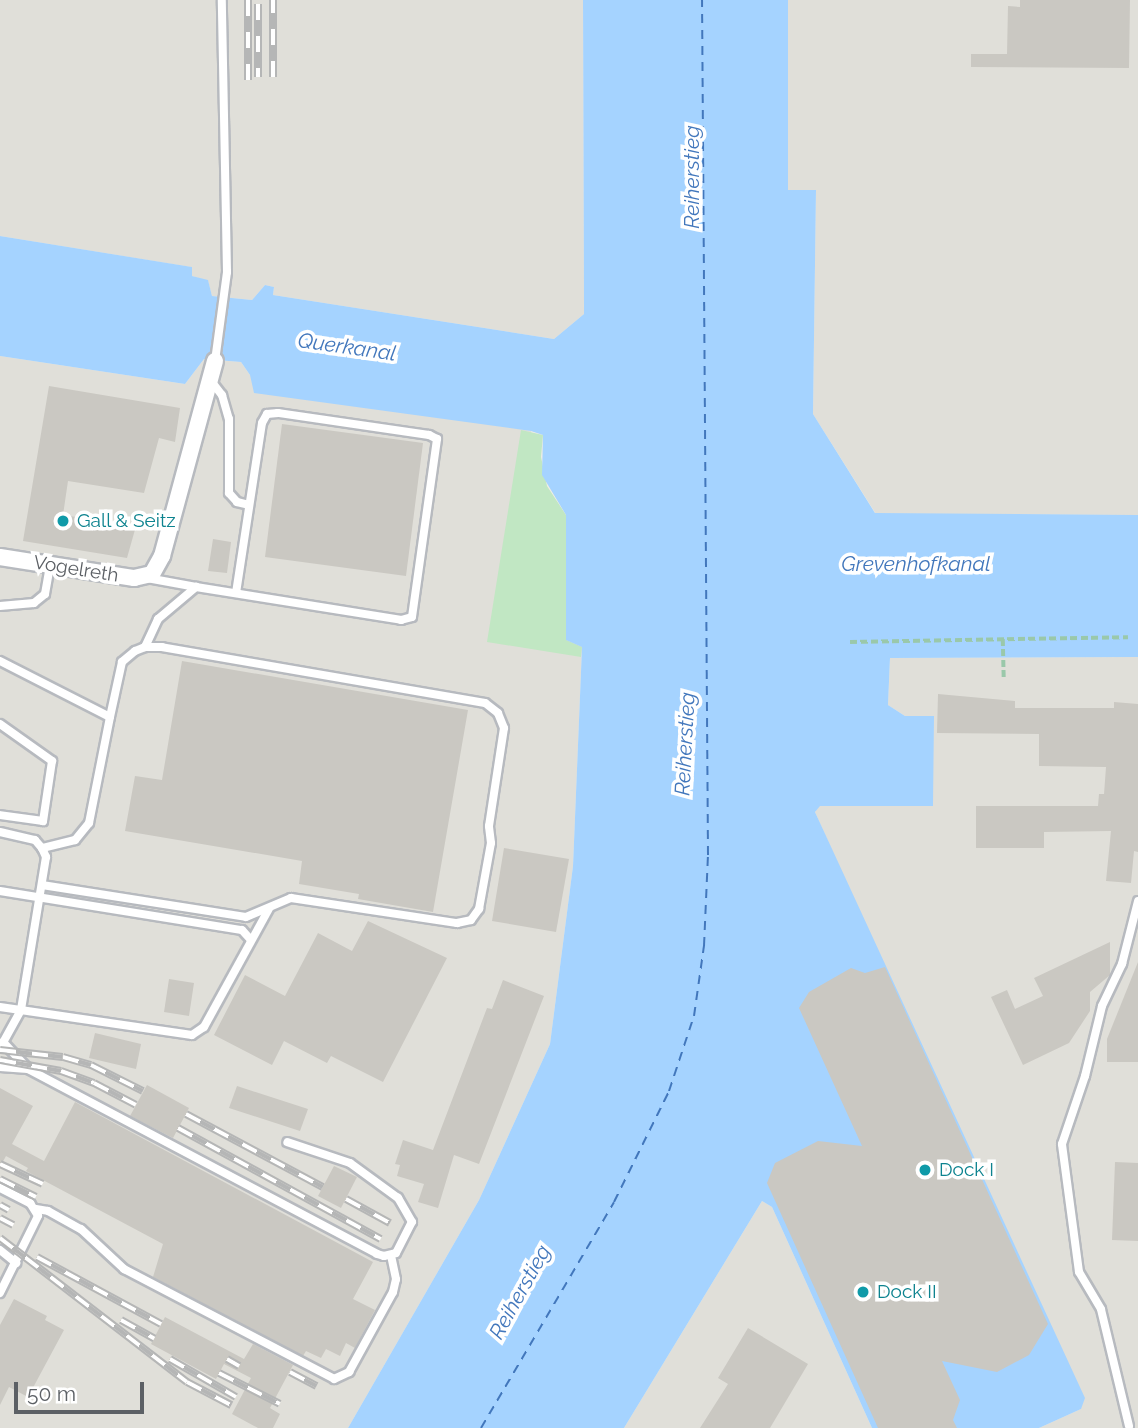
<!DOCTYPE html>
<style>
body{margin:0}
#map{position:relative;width:1138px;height:1428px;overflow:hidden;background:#efede5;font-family:Raleway,sans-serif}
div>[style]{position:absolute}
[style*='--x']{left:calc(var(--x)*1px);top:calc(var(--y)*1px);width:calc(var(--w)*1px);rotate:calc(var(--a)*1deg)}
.industrial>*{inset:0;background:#e0dfd9}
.green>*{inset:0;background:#c1e7c3}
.water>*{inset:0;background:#a5d3ff}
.ferry>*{height:2px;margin-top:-1px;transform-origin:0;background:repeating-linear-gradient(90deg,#4277bc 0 9px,transparent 0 16px)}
.building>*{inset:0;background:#cac8c2}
.path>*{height:3.5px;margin-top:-1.75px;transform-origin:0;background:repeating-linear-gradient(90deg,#9ac8aa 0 7px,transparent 0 10.5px)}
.roads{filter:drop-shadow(2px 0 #b7babf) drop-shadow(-2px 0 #b7babf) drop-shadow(0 2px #b7babf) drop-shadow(0 -2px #b7babf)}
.lane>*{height:8px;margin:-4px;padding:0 4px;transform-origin:4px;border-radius:4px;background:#fff}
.street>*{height:16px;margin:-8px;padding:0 8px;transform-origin:8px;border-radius:8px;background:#fff}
.rail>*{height:8px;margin-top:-4px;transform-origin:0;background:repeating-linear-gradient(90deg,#fff 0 16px,#b5b6b6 0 32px);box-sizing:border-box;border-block:2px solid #b5b6b6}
.dots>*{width:19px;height:19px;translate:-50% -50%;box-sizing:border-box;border:4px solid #fff;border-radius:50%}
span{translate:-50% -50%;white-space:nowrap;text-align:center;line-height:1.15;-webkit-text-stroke:7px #fff;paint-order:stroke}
.culture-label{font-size:19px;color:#0d838f}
.left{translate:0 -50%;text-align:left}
.street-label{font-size:19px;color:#5c6065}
.water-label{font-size:21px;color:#4277bc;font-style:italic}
.scale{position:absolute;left:14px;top:1382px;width:130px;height:32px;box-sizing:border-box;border:4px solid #5c6065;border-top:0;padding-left:9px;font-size:21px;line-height:24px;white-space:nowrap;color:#5c6065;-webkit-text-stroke:5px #fff;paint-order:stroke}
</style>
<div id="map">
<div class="industrial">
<i style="clip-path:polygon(0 0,583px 0,584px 314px,554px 339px,273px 295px,274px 287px,265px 285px,252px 300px,212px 296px,208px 281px,192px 276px,191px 267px,0 236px)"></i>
<i style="clip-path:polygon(788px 0,1138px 0,1138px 515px,876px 514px,813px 414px,816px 190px,788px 190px)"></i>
<i style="clip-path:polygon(0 356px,185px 384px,204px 359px,241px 362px,250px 375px,531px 431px,582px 647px,573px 866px,550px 1044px,479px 1200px,348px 1428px,0 1428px)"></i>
<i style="clip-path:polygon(1138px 657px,1138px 1428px,1039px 1428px,1081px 1409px,815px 812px,819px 806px,933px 806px,933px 716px,905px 716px,888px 705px,890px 658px)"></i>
<i style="clip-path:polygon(762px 1201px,772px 1207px,872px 1428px,624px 1428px)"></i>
</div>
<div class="green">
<i style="clip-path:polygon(521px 430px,543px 435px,541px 457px,547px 486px,566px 515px,566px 640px,582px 647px,581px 657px,487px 642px)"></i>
</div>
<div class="water">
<i style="clip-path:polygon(583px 0,788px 0,788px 190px,816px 190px,813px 414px,875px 513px,1138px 515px,1138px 657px,890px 658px,888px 705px,905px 716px,934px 716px,933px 806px,820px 806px,815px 812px,1085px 1398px,1081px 1409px,1039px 1428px,872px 1428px,772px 1207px,762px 1201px,624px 1428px,348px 1428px,479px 1200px,550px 1044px,573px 866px,582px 647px,566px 640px,566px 515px,542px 475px,543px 435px,531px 431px,254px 393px,250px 375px,241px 362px,204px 359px,185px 384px,0 356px,0 236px,192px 267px,192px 276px,208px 280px,212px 296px,252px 300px,265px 285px,274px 287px,273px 295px,554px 339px,584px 314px)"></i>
</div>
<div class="ferry">
<i style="--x:481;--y:1428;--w:262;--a:-59.5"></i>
<i style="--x:614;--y:1202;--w:124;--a:-63.6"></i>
<i style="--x:669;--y:1091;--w:79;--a:-71.6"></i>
<i style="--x:694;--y:1016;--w:71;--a:-81.9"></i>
<i style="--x:704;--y:946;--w:91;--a:-87.5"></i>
<i style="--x:708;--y:855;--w:855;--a:-90.4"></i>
</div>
<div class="building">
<i style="clip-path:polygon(1020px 0,1130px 0,1129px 68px,971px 67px,971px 54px,1007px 54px,1008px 6px,1020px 7px)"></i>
<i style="clip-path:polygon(49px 386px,180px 408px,175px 442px,159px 438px,144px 493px,68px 481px,63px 515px,136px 526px,127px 558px,23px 541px)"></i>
<i style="clip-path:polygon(282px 424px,423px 443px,406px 576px,265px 557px)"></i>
<i style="clip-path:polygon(213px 539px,231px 542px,227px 573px,208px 571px)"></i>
<i style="clip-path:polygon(182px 661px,468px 710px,433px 912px,358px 899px,359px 894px,299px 884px,302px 861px,125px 831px,135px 776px,162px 780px)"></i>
<i style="clip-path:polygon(938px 694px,1015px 701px,1015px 708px,1114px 708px,1114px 702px,1138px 704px,1138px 852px,1134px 851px,1131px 883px,1106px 881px,1111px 831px,1044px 832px,1044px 848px,976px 848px,976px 806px,1098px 806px,1099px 794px,1104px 794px,1106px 767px,1039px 766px,1039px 734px,937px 733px)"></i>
<i style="clip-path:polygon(504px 848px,569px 859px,556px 932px,492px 921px)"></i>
<i style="clip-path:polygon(368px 921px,447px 958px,383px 1082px,331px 1056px,327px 1063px,284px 1041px,272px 1065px,214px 1035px,245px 975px,285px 996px,318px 933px,352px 951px)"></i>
<i style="clip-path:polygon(1110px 942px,1110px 975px,1090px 992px,1090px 1011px,1069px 1043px,1023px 1065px,991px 997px,1007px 990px,1015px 1009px,1043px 996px,1034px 978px)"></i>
<i style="clip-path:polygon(1138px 962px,1138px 1062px,1107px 1062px,1107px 1039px)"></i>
<i style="clip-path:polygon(885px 967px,1048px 1324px,1029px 1355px,997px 1372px,942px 1361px,960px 1400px,953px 1420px,957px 1428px,878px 1428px,767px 1183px,775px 1163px,818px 1141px,862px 1146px,799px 1008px,809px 992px,851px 968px,865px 973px)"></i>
<i style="clip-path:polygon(169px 979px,194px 983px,189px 1016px,164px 1012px)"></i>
<i style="clip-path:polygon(503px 980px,544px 996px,479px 1164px,454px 1155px,438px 1208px,418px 1202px,424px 1184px,397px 1176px,400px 1165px,395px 1164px,403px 1140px,433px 1150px,487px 1008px,492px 1009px)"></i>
<i style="clip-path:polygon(95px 1033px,141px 1044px,136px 1069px,89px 1058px)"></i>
<i style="clip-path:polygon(147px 1085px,189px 1108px,173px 1138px,130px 1116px)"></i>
<i style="clip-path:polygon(237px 1086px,308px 1109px,300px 1131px,229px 1108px)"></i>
<i style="clip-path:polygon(0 1088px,33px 1106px,12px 1144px,44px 1161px,75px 1102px,373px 1262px,353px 1299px,375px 1310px,355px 1348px,346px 1343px,340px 1356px,326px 1349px,321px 1358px,306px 1351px,303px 1356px,153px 1277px,163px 1244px,26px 1171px,28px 1168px,6px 1156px,0 1167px)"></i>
<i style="clip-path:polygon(1115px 1162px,1138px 1163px,1138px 1241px,1112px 1240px)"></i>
<i style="clip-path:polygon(334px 1166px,357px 1177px,341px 1208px,318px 1196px)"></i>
<i style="clip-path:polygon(14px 1299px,47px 1316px,45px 1320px,64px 1330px,28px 1397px,9px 1387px,0 1405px,0 1325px)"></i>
<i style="clip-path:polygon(165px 1317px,244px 1359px,253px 1344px,293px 1365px,270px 1408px,280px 1414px,273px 1428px,258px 1428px,232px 1414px,251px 1378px,224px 1364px,216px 1379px,151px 1344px)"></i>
<i style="clip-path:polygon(748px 1328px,808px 1364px,770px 1428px,700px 1428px,728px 1384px,718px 1378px)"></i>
</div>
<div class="path">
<i style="--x:1003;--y:639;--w:42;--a:88.6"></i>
<i style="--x:850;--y:642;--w:278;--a:-1"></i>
</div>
<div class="roads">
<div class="lane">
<i style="--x:215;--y:361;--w:90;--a:-82.3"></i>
<i style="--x:227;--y:272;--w:272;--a:-91.1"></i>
<i style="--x:211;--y:381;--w:18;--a:52"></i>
<i style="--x:222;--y:395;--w:25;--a:74"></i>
<i style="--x:229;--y:419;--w:74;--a:90"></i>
<i style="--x:229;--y:493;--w:12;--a:48"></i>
<i style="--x:237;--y:502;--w:12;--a:14"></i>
<i style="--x:147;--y:578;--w:50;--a:10.4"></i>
<i style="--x:0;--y:606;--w:34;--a:-5"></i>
<i style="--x:34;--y:603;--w:14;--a:-39"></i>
<i style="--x:45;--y:594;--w:29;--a:-80"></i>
<i style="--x:145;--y:647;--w:31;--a:-65"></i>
<i style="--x:158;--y:619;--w:50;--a:-40.1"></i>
<i style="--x:196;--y:587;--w:208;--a:9.1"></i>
<i style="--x:401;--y:620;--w:11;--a:-15"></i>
<i style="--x:412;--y:617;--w:180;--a:-82"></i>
<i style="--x:437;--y:439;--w:9;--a:-153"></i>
<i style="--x:429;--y:435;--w:153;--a:-171.7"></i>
<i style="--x:278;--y:413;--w:11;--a:175"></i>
<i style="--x:267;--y:414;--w:10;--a:119"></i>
<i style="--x:262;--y:423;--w:171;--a:98.7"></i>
<i style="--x:0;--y:661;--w:123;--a:27"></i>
<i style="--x:110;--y:717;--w:108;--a:101.2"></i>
<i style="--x:89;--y:823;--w:22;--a:129"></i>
<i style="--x:75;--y:840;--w:34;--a:166"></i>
<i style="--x:0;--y:724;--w:64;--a:35.4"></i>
<i style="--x:52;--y:761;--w:61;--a:98.5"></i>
<i style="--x:43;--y:821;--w:43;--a:-172.1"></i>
<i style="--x:0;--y:832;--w:36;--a:13"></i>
<i style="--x:35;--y:840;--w:11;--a:49"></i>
<i style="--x:42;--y:848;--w:10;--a:66"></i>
<i style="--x:46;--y:857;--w:155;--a:99.3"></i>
<i style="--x:21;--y:1010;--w:43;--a:118.9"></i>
<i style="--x:42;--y:885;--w:206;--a:8.9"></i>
<i style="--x:246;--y:917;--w:49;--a:-22.9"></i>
<i style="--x:291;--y:898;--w:168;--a:8.6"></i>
<i style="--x:457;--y:923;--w:14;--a:-12"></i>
<i style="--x:471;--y:920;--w:14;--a:-54"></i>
<i style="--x:479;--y:909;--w:67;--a:-79.7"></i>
<i style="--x:491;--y:843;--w:17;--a:-97"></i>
<i style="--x:489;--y:826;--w:99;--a:-81.3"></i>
<i style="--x:504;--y:728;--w:16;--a:-112"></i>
<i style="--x:498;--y:713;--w:16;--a:-142"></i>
<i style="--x:485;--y:703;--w:328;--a:-170.2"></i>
<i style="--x:162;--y:647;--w:17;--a:180"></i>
<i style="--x:145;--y:647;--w:11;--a:158"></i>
<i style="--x:135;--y:651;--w:17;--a:140"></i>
<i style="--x:122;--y:662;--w:56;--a:102.3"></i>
<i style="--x:0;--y:891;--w:245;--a:9.2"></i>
<i style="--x:242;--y:930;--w:13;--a:48"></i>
<i style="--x:0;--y:1007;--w:194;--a:8.3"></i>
<i style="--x:192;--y:1035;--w:14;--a:-34"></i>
<i style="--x:204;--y:1027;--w:135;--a:-61.2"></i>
<i style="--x:3;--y:1042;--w:37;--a:47"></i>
<i style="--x:28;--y:1069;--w:395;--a:27.9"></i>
<i style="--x:377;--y:1254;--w:7;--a:16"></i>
<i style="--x:384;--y:1256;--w:12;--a:-14"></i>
<i style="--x:396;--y:1253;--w:35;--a:-63"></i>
<i style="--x:412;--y:1222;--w:28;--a:-120"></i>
<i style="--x:398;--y:1198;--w:59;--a:-143.9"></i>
<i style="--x:350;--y:1163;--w:66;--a:-161.6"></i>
<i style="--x:0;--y:1067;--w:28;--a:4"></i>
<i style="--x:0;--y:1188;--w:34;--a:27"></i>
<i style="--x:30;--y:1203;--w:15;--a:58"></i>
<i style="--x:38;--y:1216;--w:86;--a:116.3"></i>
<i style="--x:36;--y:1209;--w:12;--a:9"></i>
<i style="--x:48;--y:1211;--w:38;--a:29"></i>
<i style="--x:81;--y:1229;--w:59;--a:42.9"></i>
<i style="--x:124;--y:1269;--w:237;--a:27.6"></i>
<i style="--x:334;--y:1379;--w:17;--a:-25"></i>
<i style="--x:349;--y:1372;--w:91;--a:-61.2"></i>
<i style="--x:393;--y:1292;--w:13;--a:-77"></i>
<i style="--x:396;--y:1279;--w:24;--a:-102"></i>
<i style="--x:0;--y:1250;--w:21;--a:39"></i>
<i style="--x:1129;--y:1426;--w:120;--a:-103.5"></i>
<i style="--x:1101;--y:1309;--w:43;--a:-120.7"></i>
<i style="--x:1079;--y:1272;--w:129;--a:-97.6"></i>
<i style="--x:1062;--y:1144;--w:72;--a:-71.3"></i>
<i style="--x:1085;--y:1076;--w:72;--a:-76.3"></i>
<i style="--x:1102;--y:1006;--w:47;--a:-64.5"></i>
<i style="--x:1122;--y:964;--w:65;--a:-75.7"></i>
</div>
<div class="street">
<i style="--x:0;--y:557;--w:136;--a:8.9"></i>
<i style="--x:134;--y:578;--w:18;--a:-13"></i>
<i style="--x:152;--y:574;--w:21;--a:-61"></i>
<i style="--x:162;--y:556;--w:202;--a:-74.8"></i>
</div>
</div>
<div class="rail">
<i style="--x:258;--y:4;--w:73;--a:90"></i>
<i style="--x:273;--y:77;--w:77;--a:-90"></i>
<i style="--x:248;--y:80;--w:80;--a:-90"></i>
<i style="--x:0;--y:1050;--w:63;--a:6.3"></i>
<i style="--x:63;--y:1057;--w:29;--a:16"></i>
<i style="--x:91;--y:1065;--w:58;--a:26.6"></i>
<i style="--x:0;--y:1060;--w:62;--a:10.2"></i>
<i style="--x:61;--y:1071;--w:35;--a:20"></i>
<i style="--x:94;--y:1083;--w:47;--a:27.6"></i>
<i style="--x:186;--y:1114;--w:155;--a:28.1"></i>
<i style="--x:178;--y:1128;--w:231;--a:28.7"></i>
<i style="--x:0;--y:1164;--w:47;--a:24.9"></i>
<i style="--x:0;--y:1179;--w:40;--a:26.6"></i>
<i style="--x:346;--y:1199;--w:50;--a:28.6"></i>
<i style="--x:0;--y:1205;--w:10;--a:29"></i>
<i style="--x:0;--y:1218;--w:15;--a:28"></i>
<i style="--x:0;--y:1238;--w:236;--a:37.6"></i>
<i style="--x:187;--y:1382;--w:50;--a:27.6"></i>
<i style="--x:37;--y:1257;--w:141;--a:28.4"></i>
<i style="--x:121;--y:1320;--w:38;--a:29"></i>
<i style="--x:170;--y:1359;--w:76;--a:29.9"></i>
<i style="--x:227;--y:1359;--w:14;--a:30"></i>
<i style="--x:290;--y:1372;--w:30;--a:28"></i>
<i style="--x:219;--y:1373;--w:68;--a:26.9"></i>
</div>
<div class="dots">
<i style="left:63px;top:521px;background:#0f9aa8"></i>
<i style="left:925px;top:1170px;background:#0f9aa8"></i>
<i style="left:863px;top:1292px;background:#0f9aa8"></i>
</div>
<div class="culture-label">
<span class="left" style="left:77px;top:521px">Gall &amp; Seitz</span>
<span class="left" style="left:939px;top:1170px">Dock I</span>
<span class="left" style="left:877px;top:1292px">Dock II</span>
</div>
<div class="street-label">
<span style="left:76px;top:569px;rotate:9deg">Vogelreth</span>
</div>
<div class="water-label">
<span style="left:692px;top:177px;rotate:-90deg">Reiherstieg</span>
<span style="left:347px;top:347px;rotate:8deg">Querkanal</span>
<span style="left:916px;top:564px">Grevenhofkanal</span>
<span style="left:685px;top:744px;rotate:-87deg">Reiherstieg</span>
<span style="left:520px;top:1292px;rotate:-61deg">Reiherstieg</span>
</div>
<div class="scale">50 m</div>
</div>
